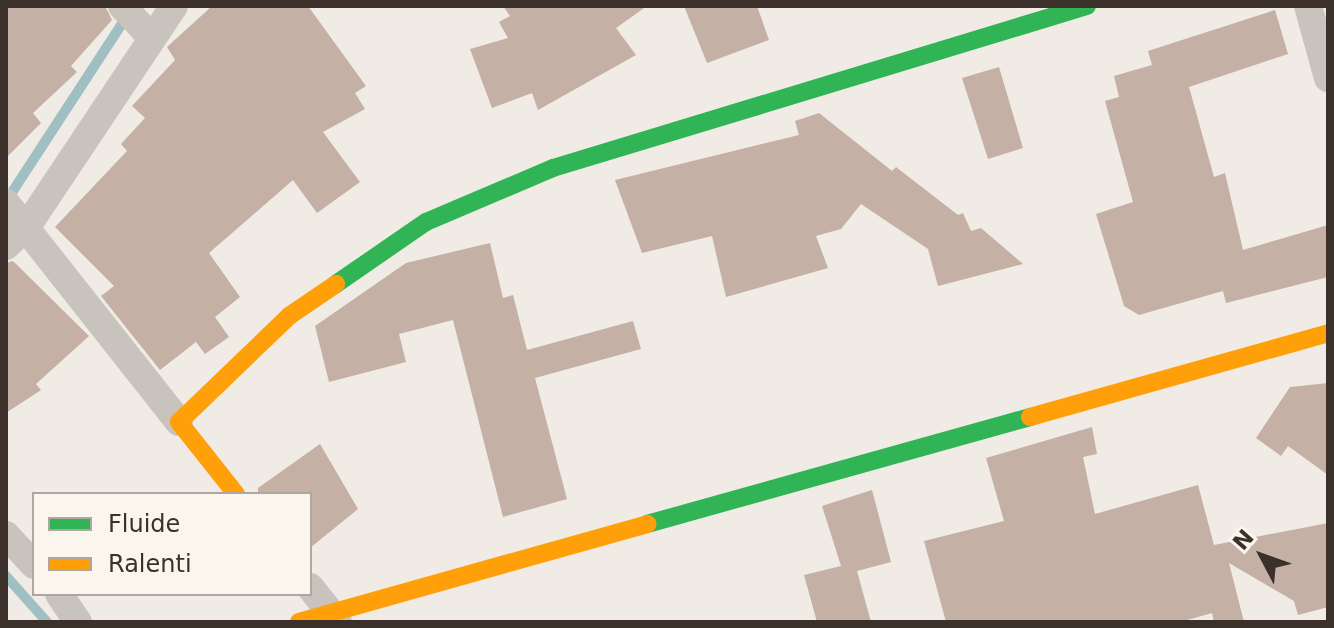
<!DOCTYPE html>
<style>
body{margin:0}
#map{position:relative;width:1334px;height:628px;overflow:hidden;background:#f0ebe4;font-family:"DejaVu Sans",sans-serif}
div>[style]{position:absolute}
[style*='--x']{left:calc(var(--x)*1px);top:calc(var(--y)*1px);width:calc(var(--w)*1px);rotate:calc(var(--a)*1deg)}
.stream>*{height:10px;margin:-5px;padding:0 5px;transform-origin:5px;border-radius:5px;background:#a0bfc2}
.building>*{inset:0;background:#c4b0a5}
.street>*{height:28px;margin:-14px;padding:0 14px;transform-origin:14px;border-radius:14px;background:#c9c3bd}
.fast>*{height:18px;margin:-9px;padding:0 9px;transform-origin:9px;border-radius:9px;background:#30b455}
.slow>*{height:18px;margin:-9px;padding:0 9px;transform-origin:9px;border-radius:9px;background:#ff9f0a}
span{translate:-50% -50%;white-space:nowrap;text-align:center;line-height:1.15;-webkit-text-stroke:6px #fbf6ed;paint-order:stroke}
.frame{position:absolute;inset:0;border:8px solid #3b312a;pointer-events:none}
.legend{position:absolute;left:32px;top:492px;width:280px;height:104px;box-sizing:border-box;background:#fbf6ed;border:2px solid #aea79f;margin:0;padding:10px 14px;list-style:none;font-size:24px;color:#3b312a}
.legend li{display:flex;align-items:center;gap:16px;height:40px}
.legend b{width:40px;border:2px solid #aea79f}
.north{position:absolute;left:1222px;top:516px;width:80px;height:80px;-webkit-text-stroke:6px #fbf6ed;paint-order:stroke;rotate:311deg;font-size:22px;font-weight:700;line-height:32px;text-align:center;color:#3b312a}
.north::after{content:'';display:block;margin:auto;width:28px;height:36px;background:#3b312a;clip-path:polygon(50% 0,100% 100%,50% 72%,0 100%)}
</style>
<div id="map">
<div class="stream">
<i style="--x:7;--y:200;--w:220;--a:-56.9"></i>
<i style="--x:6;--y:576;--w:62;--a:48.3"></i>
</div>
<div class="building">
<i style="clip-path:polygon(6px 6px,105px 6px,112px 20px,71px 66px,77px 72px,33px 113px,41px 123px,6px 158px)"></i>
<i style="clip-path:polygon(212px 6px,308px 6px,366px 86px,355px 93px,365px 109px,323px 132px,360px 182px,317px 213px,293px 180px,209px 253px,240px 297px,215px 317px,229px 337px,205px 354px,196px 342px,160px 370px,101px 296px,114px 286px,55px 227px,127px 151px,121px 144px,145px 118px,132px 106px,175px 60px,167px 47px)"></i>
<i style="clip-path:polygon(503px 6px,647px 6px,616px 28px,636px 55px,538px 110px,532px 93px,492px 108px,470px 49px,508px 38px,499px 22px,510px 16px)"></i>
<i style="clip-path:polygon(684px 6px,757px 6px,769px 40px,707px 63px)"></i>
<i style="clip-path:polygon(1275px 10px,1288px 54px,1189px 87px,1214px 177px,1225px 173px,1243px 250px,1328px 225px,1328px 277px,1226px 303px,1223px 291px,1139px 315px,1124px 306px,1096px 214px,1133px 202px,1105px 101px,1119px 97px,1114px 76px,1152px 65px,1148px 51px)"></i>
<i style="clip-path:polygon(999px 67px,1023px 148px,988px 159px,962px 78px)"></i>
<i style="clip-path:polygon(819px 113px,892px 171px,896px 167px,958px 215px,963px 213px,971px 231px,981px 228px,1023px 264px,938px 286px,928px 249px,861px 204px,841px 229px,816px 236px,828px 268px,726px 297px,712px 236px,642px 253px,615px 180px,799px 135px,795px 121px)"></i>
<i style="clip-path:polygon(490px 243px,503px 298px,513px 295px,527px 350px,633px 321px,641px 349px,535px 378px,567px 499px,503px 517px,453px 320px,399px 334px,406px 362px,329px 382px,315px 326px,406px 263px)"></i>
<i style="clip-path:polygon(13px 261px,89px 336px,36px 384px,41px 390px,6px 413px,6px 263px)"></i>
<i style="clip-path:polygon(1328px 383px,1328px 475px,1288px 446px,1281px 456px,1256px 438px,1290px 387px)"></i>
<i style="clip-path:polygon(1092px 427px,1097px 454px,1083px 457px,1095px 514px,1198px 485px,1214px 545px,1328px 523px,1328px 607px,1298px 615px,1294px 601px,1229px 563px,1244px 622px,1214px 622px,1212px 613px,1180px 622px,946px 622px,924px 541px,1004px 521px,986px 458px)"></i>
<i style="clip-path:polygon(320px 444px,358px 509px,310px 548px,310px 494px,258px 494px,258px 488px)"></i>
<i style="clip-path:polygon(872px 490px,891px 562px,857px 571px,871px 622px,817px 622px,804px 575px,841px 566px,822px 506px)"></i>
</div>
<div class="street">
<i style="--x:122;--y:6;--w:42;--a:46.9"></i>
<i style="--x:1308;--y:6;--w:75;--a:74.5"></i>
<i style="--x:6;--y:203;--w:279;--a:51.7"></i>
<i style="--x:6;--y:246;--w:30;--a:-44"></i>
<i style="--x:28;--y:225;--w:263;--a:-56.3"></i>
<i style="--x:6;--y:535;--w:41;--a:47"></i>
<i style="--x:310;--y:587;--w:45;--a:51.3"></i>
<i style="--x:59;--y:594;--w:34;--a:56"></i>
</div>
<div class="fast">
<i style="--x:336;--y:284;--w:109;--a:-34.6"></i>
<i style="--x:426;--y:222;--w:138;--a:-23"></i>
<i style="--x:553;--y:168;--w:558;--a:-16.88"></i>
<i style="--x:647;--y:524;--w:398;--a:-15.6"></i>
</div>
<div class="slow">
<i style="--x:1030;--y:417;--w:310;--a:-15.7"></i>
<i style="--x:236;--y:494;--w:92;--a:-128.4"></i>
<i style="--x:179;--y:422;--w:153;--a:-43.9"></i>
<i style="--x:289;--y:316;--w:57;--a:-34.2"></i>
<i style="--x:299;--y:622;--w:362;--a:-15.7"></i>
</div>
<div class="frame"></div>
<ul class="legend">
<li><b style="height:10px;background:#30b455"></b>Fluide</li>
<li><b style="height:10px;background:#ff9f0a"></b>Ralenti</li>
</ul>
<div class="north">N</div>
</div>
